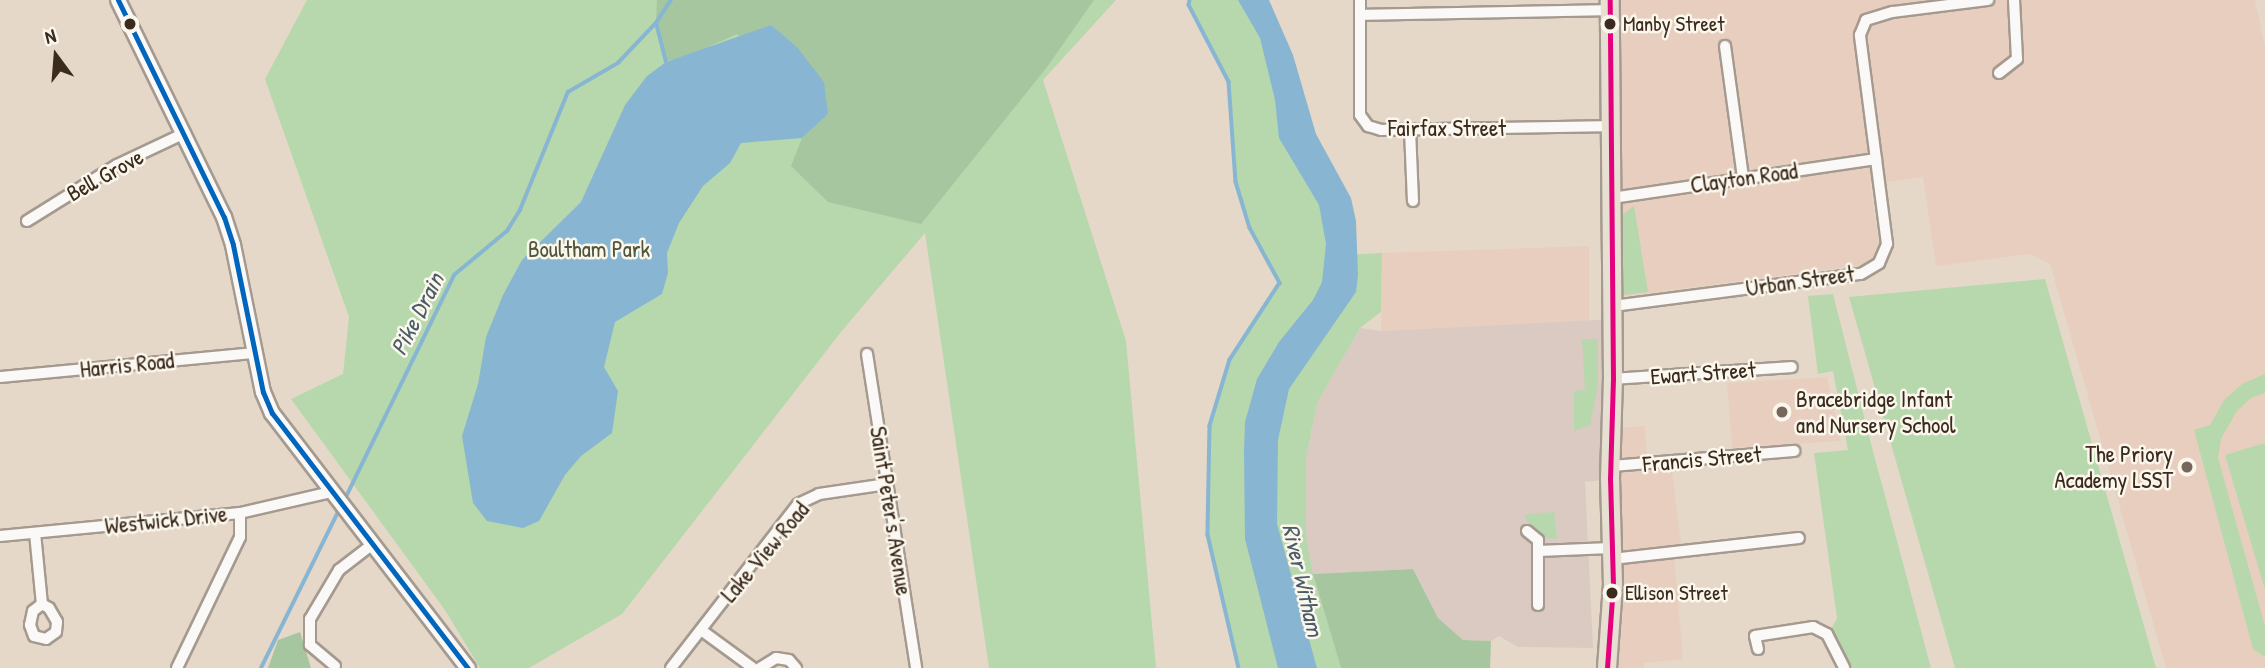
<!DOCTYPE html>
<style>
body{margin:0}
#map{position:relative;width:2265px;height:668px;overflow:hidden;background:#e6d8c8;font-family:"Patrick Hand",sans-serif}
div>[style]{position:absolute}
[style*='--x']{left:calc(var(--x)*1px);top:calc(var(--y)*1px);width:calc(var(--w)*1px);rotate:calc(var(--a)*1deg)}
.built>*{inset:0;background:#e8cebf}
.industrial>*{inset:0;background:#dacac2}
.green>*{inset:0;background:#b6d8ac}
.forest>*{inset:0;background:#a6c69f}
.water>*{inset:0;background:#88b6d2}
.stream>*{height:3.5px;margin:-1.75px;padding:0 1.75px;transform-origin:1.75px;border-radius:1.75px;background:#88b6d2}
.roads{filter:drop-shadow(2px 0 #a59a8f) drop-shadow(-2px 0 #a59a8f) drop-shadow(0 2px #a59a8f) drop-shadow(0 -2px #a59a8f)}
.minor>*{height:10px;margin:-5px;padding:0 5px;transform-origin:5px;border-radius:5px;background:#fbf9f7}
.tertiary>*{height:14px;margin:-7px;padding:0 7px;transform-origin:7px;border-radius:7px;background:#fbf9f7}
.primary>*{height:18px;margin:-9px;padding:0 9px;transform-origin:9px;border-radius:9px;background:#e7e0d2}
.bus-1>*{height:5px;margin:-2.5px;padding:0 2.5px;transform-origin:2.5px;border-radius:2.5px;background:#e5007d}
.bus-2>*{height:5px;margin:-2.5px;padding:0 2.5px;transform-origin:2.5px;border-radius:2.5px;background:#0065bd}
.dots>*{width:19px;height:19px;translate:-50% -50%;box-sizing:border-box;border:4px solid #fbf7ec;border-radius:50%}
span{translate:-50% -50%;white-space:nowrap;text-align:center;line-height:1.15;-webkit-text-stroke:5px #fbf7ec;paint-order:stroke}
.bus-label{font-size:21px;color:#3b2a1e}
.left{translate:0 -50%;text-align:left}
.street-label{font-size:23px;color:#3b2a1e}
.park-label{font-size:23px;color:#50563c}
.poi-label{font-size:23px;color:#3b2a1e}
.right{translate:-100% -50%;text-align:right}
.water-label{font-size:24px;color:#495c68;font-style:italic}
.north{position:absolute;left:21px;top:21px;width:70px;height:70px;-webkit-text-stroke:5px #fbf7ec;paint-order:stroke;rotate:344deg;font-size:19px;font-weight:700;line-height:28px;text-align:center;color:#3b2a1e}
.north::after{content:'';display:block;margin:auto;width:24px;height:32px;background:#3b2a1e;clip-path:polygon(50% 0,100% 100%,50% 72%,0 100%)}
</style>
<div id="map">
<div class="built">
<i style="clip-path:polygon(1620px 0,2255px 0,2265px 46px,2265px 668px,2166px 668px,2050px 264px,2030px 254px,1936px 266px,1923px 177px,1870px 184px,1880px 250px,1876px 263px,1619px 297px)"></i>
<i style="clip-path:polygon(1589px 246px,1589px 320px,1381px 331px,1382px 253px)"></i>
<i style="clip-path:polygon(1827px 377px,1841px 441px,1732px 448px,1727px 383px)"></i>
<i style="clip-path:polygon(1645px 426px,1647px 463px,1671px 461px,1682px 552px,1674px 553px,1683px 659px,1644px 663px,1644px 668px,1617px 668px,1620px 428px)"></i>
</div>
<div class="industrial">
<i style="clip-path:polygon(1613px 319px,1610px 479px,1585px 482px,1593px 648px,1518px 647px,1499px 636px,1491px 641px,1463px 640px,1438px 618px,1413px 569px,1313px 574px,1306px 535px,1306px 458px,1317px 403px,1360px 328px,1381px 331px)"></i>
</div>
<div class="green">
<i style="clip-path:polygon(307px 0,1116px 0,1043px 80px,1126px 341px,1156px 668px,989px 668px,925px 233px,841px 332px,622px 614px,529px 668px,480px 668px,445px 610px,291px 399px,343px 374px,349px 317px,265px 79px)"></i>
<i style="clip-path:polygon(1190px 0,1253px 0,1343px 255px,1382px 253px,1381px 312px,1360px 328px,1317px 403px,1306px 458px,1306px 535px,1313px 574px,1341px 668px,1239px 668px,1208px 535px,1210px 426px,1230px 360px,1280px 283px,1250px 228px,1236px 182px,1229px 82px,1189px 5px)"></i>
<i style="clip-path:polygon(1634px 206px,1648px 292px,1621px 295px,1619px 217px)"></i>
<i style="clip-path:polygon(2045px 279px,2156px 668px,1955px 668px,1849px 297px)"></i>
<i style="clip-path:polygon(1833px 294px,1870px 440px,1931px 668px,1849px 668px,1831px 630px,1837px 618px,1814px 453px,1848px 450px,1833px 371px,1818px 374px,1808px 296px)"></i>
<i style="clip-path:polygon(1582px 339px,1598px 339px,1598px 384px,1590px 425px,1574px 431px,1574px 391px,1585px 390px)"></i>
<i style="clip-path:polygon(2265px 374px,2265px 393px,2251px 398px,2237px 411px,2221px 439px,2218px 458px,2265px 626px,2265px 657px,2253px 649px,2194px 430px,2210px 425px,2224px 400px,2242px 384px)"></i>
<i style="clip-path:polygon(2265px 443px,2265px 590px,2225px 455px)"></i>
<i style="clip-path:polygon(1554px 512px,1557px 539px,1547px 538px,1529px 525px,1524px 515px)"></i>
</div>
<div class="forest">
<i style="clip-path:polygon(657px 0,1094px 0,1047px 67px,921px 224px,828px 202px,791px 166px,802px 138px,828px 114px,737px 34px,688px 56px,666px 61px,656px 23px)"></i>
<i style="clip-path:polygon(1413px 569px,1438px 618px,1463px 640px,1491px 641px,1490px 668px,1341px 668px,1313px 574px)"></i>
<i style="clip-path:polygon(300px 632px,311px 668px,268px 668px,278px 640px)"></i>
</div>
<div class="water">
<i style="clip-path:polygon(1238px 0,1269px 0,1293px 55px,1316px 134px,1351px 198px,1356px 221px,1358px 275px,1356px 292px,1289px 389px,1278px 440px,1277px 524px,1317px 668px,1278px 668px,1245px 539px,1244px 452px,1245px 422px,1257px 379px,1279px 342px,1313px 300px,1322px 282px,1326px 244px,1319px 205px,1279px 138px,1275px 100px,1260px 38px)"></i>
<i style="clip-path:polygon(771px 25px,797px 47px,824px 82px,828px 114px,802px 138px,741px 143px,730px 163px,703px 186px,679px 223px,667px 253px,668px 273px,662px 294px,615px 322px,604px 367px,618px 391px,612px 433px,581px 456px,565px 475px,539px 521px,523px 528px,487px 521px,473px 503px,462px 436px,478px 384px,486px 337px,503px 295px,522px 260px,581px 202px,625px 105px,647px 76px,666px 62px)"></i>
</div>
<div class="stream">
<i style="--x:1190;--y:0;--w:5;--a:101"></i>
<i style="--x:1189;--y:5;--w:87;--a:62.5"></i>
<i style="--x:1229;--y:82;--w:100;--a:86"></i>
<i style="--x:1236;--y:182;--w:48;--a:73.1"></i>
<i style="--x:1250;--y:228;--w:63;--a:61.4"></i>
<i style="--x:1280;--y:283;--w:92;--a:123"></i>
<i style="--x:1230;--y:360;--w:69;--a:106.9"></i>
<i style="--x:1210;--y:426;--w:109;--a:91.1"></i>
<i style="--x:1208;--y:535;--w:137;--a:76.9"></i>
<i style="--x:666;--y:62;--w:40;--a:-104.4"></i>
<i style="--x:656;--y:23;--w:27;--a:-57"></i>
<i style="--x:344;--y:501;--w:251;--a:-64"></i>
<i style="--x:454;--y:275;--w:69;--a:-39.7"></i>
<i style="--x:507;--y:231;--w:25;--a:-58"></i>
<i style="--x:520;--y:210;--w:127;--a:-67.9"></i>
<i style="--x:568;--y:92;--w:58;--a:-30.1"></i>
<i style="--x:618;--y:63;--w:55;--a:-46.5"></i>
<i style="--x:261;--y:668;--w:178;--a:-63.7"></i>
</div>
<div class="roads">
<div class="minor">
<i style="--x:1360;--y:0;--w:115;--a:90"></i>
<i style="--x:1360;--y:115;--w:14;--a:54"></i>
<i style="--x:1368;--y:126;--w:14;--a:17"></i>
<i style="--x:1381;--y:130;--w:231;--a:-1"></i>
<i style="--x:1360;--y:15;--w:250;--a:-1.1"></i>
<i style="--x:1725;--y:46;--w:132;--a:82.2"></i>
<i style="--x:1999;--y:73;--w:23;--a:-38"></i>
<i style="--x:2017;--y:59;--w:59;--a:-92.9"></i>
<i style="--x:1410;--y:130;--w:71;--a:87.6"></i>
<i style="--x:1612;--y:198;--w:267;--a:-8.4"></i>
<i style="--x:27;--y:221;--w:106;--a:-31.9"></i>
<i style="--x:117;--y:165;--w:75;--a:-25.2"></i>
<i style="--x:1613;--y:306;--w:250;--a:-7.4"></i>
<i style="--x:1861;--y:274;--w:21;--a:-31"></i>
<i style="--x:1879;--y:263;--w:21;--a:-67"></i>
<i style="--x:1887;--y:244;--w:211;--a:-97.4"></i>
<i style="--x:1860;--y:35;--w:16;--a:-68"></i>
<i style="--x:1866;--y:20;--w:28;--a:-17"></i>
<i style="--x:1893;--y:12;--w:96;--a:-7.2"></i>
<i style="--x:867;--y:354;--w:318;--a:81.1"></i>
<i style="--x:0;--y:377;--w:254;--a:-5.4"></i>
<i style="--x:1613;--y:379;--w:179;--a:-3.8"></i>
<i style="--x:1611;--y:466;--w:184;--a:-4.7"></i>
<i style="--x:1527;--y:531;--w:14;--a:39"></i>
<i style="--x:1538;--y:540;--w:11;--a:90"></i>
<i style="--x:35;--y:533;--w:71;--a:84.4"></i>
<i style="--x:42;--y:604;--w:8;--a:30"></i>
<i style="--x:49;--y:608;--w:16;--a:60"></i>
<i style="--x:57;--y:622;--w:10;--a:96"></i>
<i style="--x:56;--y:632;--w:12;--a:145"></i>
<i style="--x:46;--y:639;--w:12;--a:-166"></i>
<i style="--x:34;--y:636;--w:12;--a:-110"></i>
<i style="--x:30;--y:625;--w:14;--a:-78"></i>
<i style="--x:33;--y:611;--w:11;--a:-38"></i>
<i style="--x:0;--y:536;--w:241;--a:-5.5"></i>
<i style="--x:240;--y:513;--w:93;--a:-13"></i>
<i style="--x:1612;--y:559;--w:188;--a:-6.4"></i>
<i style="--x:1538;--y:605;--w:54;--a:-90"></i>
<i style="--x:1538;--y:551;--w:73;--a:-2.4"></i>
<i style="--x:701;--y:630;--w:64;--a:36.2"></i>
<i style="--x:1758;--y:649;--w:13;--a:-103"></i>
<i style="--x:1755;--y:636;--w:59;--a:-8.8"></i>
<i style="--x:1813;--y:627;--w:16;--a:27"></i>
<i style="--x:1827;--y:634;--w:38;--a:63"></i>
<i style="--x:335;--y:666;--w:33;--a:-140"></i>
<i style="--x:310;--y:645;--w:26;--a:-90"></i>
<i style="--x:310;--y:619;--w:57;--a:-59.4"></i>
<i style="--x:339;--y:570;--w:44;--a:-37.6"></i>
<i style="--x:177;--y:668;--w:145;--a:-64.3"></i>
<i style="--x:240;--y:537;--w:24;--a:-90"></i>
<i style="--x:671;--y:668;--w:207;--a:-52.2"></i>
<i style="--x:798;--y:504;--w:23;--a:-25"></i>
<i style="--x:819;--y:494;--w:69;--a:-8.4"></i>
<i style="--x:760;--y:668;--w:19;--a:-32"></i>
<i style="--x:776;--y:658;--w:13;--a:9"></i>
<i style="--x:789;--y:660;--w:11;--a:49"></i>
</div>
<div class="tertiary">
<i style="--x:118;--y:0;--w:242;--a:64"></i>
<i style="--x:224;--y:217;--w:29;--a:72"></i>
<i style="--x:233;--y:245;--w:150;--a:78.5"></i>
<i style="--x:263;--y:392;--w:23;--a:67"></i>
<i style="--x:272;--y:413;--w:322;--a:52.5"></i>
</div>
<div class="primary">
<i style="--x:1607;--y:668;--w:83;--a:-85.9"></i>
<i style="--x:1613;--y:585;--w:106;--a:-91.6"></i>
<i style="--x:1610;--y:479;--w:100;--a:-88.3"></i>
<i style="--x:1613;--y:379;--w:379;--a:-90.5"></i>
</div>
</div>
<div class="bus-1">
<i style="--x:1607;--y:668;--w:83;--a:-85.9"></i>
<i style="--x:1613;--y:585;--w:106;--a:-91.6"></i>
<i style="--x:1610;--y:479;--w:100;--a:-88.3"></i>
<i style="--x:1613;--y:379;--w:379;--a:-90.5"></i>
</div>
<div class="bus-2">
<i style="--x:118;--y:0;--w:242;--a:64"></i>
<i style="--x:224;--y:217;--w:29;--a:72"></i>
<i style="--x:233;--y:245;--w:150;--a:78.5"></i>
<i style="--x:263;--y:392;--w:23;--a:67"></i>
<i style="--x:272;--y:413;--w:322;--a:52.5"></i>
</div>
<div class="dots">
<i style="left:130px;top:24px;background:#3b2a1e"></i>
<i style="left:1610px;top:24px;background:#3b2a1e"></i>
<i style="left:1782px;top:412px;background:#77675a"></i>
<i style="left:2187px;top:467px;background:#77675a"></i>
<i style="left:1612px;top:593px;background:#3b2a1e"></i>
</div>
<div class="bus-label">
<span class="left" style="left:1623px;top:24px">Manby Street</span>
<span class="left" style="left:1625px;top:593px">Ellison Street</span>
</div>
<div class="street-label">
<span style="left:1447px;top:128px">Fairfax Street</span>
<span style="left:105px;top:175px;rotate:-29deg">Bell Grove</span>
<span style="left:1744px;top:178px;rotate:-8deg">Clayton Road</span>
<span style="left:1800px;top:281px;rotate:-8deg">Urban Street</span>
<span style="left:127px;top:365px;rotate:-6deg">Harris Road</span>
<span style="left:1703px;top:373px;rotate:-4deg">Ewart Street</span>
<span style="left:1702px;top:459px;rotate:-5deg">Francis Street</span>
<span style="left:891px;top:511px;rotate:81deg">Saint Peter's Avenue</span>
<span style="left:166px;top:520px;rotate:-6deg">Westwick Drive</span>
<span style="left:765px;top:552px;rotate:-50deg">Lake View Road</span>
</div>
<div class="park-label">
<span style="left:589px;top:249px">Boultham Park</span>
</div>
<div class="poi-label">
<span class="left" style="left:1796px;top:412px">Bracebridge Infant<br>and Nursery School</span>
<span class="right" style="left:2173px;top:467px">The Priory<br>Academy LSST</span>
</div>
<div class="water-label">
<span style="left:417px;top:314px;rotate:-63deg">Pike Drain</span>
<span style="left:1303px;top:580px;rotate:77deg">River Witham</span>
</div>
<div class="north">N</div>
</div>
